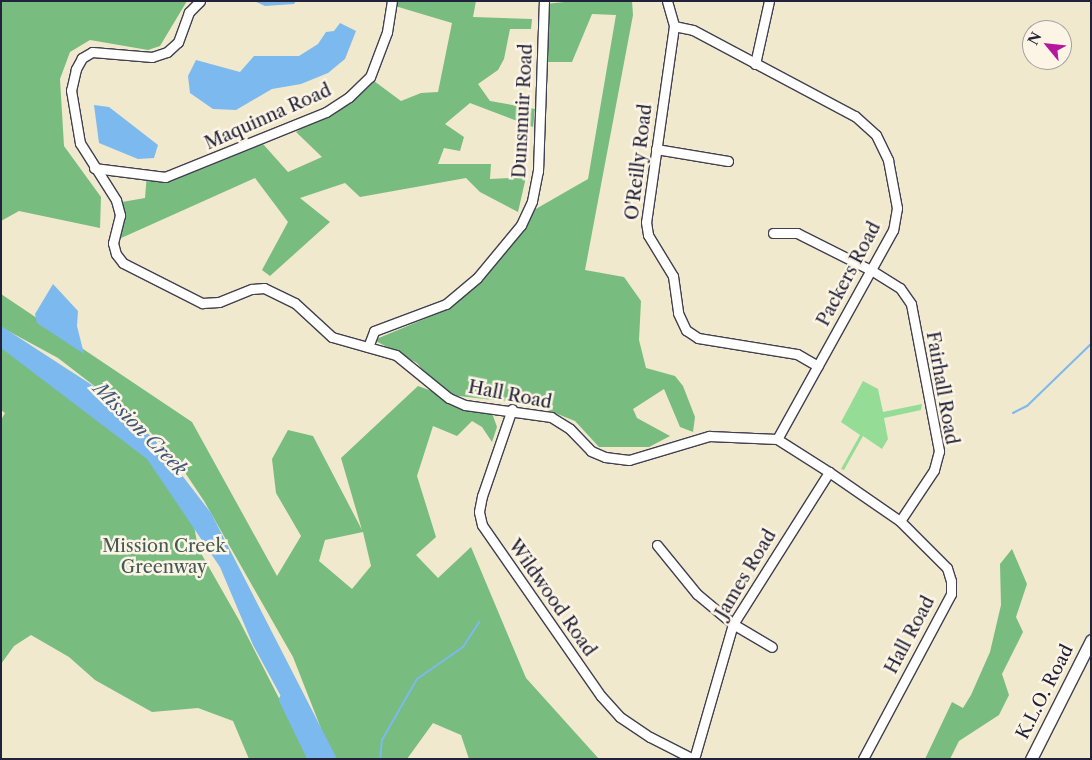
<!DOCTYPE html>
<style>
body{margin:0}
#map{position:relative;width:1092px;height:760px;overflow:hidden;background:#f0e9cd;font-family:"Libre Caslon Text",serif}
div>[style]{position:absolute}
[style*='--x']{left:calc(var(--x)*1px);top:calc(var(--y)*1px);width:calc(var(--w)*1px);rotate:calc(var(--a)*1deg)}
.green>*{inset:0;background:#95dc96}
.forest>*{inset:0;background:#78bc7f}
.water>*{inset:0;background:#7bb9ee}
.stream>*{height:2px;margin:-1px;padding:0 1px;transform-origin:1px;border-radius:1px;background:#7bb9ee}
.river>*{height:11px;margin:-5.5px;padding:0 5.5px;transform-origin:5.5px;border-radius:5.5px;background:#7bb9ee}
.roads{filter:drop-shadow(1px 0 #414051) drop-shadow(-1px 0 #414051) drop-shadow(0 1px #414051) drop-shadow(0 -1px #414051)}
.minor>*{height:9px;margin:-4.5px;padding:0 4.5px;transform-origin:4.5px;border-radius:4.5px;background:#fff}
.major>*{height:11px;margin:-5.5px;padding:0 5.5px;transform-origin:5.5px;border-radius:5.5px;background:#fff}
span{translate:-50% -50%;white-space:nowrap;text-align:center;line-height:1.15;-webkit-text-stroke:5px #fcf5e5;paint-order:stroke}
.street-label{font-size:18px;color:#22223b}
.park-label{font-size:18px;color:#445a56}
.water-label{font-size:19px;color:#41577a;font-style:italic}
.frame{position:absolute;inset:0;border:2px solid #22223b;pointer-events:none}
.north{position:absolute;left:1022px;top:20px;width:50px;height:50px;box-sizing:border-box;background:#fcf5e5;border:1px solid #a5a1a1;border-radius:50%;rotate:298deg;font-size:14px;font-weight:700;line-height:20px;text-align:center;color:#22223b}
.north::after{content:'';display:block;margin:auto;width:18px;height:22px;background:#b5179e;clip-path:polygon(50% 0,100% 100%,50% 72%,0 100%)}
</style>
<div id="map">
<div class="green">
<i style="clip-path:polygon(863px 381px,878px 389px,883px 412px,922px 404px,921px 410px,884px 418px,888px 439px,882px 449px,863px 436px,844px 470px,841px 469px,860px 435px,841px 422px)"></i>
</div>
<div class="forest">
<i style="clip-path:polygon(1px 1px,187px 1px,160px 46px,148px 50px,90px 40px,70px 52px,60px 79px,64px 146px,101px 197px,100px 228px,19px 211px,1px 221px)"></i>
<i style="clip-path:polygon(393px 1px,476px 1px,473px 17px,532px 19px,531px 29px,510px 29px,504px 59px,498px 70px,478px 84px,490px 101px,535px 109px,533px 127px,470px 103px,445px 124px,464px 137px,460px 151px,444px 148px,438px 164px,491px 164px,490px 179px,526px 177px,518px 212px,480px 192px,466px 178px,360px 197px,345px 183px,300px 198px,330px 222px,270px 276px,262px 270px,288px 222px,255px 178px,119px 239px,122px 202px,145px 198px,147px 173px,204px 168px,263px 144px,288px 172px,322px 157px,296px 132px,370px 78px,401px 101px,421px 93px,438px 92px,452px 23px,395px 6px)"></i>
<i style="clip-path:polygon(574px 1px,632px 1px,633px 15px,585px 270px,624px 277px,641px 301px,639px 340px,646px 368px,675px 376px,683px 386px,695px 417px,693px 432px,680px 427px,664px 389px,633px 409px,637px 418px,670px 436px,649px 447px,599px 447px,575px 421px,535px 405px,442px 394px,417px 363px,374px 340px,441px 312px,499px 259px,527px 214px,588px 179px,616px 15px,592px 14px,572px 62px,544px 62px,545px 4px)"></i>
<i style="clip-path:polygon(evenodd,1px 294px,192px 422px,277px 576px,301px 536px,276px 493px,272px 459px,288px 430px,313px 436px,362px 530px,341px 458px,418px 386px,492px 413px,497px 427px,492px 442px,482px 427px,472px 421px,457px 436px,433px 426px,417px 476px,436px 537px,416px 555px,438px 578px,471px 547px,526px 678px,599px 759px,469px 759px,461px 735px,433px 723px,407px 759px,333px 759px,293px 657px,204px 501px,178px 462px,140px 421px,58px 358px,1px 327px,1px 294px,363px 532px,371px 566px,352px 589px,319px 561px,325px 540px,363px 532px)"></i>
<i style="clip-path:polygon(1px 347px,116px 422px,191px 509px,198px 548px,239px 620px,310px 759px,249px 759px,233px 721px,198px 708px,152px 712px,95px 680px,69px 657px,31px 635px,14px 646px,1px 664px,1px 420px,5px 413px,1px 410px)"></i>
<i style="clip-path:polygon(1012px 549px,1027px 584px,1016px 617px,1023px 632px,1002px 674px,1009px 695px,999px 715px,959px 741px,950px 759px,925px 759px,952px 702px,963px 708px,971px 695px,990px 652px,1001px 605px,1000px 564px)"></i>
</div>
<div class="water">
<i style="clip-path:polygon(254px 1px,296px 1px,294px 4px,265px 6px)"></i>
<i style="clip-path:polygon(340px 23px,356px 31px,345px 59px,328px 73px,301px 84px,272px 89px,236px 110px,213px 109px,190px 93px,188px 76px,196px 60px,240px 72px,254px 56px,299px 56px,318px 44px,326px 32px,334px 31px)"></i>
<i style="clip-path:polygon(94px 105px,109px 107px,158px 145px,154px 158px,138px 159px,99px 143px)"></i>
<i style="clip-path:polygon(53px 284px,78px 311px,77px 326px,84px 354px,37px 323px,35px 314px)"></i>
<i style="clip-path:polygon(1px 326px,95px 387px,154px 439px,211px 513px,337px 759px,315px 759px,253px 645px,220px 567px,147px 459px,1px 348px)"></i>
</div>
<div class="stream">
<i style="--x:1013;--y:413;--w:16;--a:-27"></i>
<i style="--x:1027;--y:406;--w:89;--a:-44.1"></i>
<i style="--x:380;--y:759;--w:19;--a:-84"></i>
<i style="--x:382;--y:740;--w:70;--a:-60.2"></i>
<i style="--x:417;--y:679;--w:56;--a:-34.8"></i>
<i style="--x:463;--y:647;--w:30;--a:-57"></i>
</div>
<div class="river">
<i style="--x:284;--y:699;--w:67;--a:64.2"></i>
</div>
<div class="roads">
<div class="minor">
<i style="--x:200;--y:1;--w:16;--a:135"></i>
<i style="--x:189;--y:12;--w:32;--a:110"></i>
<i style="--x:178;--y:42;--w:15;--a:138"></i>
<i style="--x:167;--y:52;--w:16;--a:162"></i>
<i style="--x:152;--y:57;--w:60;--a:-175.2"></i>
<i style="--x:92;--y:52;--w:12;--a:149"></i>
<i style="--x:82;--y:58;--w:13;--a:119"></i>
<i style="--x:76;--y:69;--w:22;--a:103"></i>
<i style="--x:71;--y:90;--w:54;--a:80.4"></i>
<i style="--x:80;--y:143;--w:67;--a:57.7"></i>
<i style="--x:116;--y:200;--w:16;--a:75"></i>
<i style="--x:120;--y:215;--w:29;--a:104"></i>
<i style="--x:113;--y:243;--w:11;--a:75"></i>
<i style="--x:116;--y:254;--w:11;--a:52"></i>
<i style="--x:123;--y:263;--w:89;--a:26.9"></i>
<i style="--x:202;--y:303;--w:17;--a:-3"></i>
<i style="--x:219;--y:302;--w:35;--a:-22"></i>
<i style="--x:252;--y:289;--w:12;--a:-5"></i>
<i style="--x:264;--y:288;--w:34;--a:26"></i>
<i style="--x:295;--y:303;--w:50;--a:42.6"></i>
<i style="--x:332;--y:337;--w:66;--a:15.7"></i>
<i style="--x:396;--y:355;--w:68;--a:39.1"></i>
<i style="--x:449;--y:398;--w:17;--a:24"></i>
<i style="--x:465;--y:405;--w:87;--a:7.9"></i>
<i style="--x:551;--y:417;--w:22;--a:32"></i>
<i style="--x:570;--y:429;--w:30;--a:46"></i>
<i style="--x:591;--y:451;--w:15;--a:23"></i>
<i style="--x:605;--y:457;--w:24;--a:7"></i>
<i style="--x:629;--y:460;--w:84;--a:-16.7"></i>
<i style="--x:709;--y:436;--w:68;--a:2.5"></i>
<i style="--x:777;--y:439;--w:62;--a:32.4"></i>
<i style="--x:829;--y:472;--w:86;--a:34.6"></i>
<i style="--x:900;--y:521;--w:66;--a:45"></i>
<i style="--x:947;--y:568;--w:14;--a:73"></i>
<i style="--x:951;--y:581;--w:13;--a:90"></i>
<i style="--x:951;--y:594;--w:187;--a:118.1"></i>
<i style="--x:667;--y:1;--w:26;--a:74"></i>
<i style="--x:674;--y:26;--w:198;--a:98.1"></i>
<i style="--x:646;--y:222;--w:13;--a:81"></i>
<i style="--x:648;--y:235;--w:48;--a:58.6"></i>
<i style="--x:673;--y:276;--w:37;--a:82"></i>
<i style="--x:678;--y:313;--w:19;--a:65"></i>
<i style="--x:686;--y:330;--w:14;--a:34"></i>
<i style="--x:698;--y:338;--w:100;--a:9.2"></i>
<i style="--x:797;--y:354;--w:24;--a:30"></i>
<i style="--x:674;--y:26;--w:19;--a:12"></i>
<i style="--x:693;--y:30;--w:183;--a:28"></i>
<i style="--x:855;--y:116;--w:28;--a:42"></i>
<i style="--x:876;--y:135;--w:28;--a:64"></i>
<i style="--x:888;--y:160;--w:49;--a:79.4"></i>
<i style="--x:897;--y:208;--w:22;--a:100"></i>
<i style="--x:893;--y:230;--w:239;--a:119"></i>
<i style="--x:755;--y:64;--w:65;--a:-77.5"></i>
<i style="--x:656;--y:149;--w:73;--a:9.5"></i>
<i style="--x:94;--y:168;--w:72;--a:7.2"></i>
<i style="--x:165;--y:177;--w:174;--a:-22"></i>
<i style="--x:326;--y:112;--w:27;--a:-33"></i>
<i style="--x:349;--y:97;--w:29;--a:-44"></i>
<i style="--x:370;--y:77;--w:48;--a:-69.3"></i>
<i style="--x:387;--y:32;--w:31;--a:-81"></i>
<i style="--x:773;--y:233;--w:24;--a:0"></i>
<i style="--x:797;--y:233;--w:83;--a:26.6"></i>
<i style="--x:871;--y:270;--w:34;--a:32"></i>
<i style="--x:900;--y:288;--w:19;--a:55"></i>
<i style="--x:911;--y:304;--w:150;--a:79.2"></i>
<i style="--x:939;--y:451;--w:20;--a:105"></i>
<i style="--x:934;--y:470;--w:61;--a:123.7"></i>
<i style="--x:368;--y:347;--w:17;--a:-69"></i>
<i style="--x:374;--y:331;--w:77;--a:-20.6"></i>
<i style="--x:446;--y:304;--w:40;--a:-40"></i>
<i style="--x:477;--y:278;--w:69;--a:-50.3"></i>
<i style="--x:521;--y:225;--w:26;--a:-65"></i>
<i style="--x:532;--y:201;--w:31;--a:-79"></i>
<i style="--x:538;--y:171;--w:170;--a:-88"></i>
<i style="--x:512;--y:409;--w:92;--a:109"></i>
<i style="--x:482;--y:496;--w:16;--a:101"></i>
<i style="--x:479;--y:512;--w:13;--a:77"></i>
<i style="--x:482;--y:525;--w:208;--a:55.2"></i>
<i style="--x:601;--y:696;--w:28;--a:48"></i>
<i style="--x:620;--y:717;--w:36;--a:34"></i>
<i style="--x:650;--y:737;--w:48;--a:27.1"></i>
<i style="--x:657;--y:545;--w:63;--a:50.8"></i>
<i style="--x:697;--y:594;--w:47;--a:39.8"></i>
<i style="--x:733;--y:624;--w:45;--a:30.5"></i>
<i style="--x:694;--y:759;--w:141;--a:-73.9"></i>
<i style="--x:733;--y:624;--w:180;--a:-57.7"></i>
</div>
<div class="major">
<i style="--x:1031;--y:759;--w:133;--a:-63.2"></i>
</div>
</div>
<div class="street-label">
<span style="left:523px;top:111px;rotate:-87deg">Dunsmuir Road</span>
<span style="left:268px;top:117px;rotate:-24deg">Maquinna Road</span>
<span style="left:639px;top:162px;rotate:-83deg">O'Reilly Road</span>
<span style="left:849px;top:274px;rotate:-62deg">Packers Road</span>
<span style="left:942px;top:388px;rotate:80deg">Fairhall Road</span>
<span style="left:510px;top:395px;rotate:11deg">Hall Road</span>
<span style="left:746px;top:574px;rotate:-59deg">James Road</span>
<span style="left:552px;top:598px;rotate:55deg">Wildwood Road</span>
<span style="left:910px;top:635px;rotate:-62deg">Hall Road</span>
<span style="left:1045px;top:692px;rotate:-63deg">K.L.O. Road</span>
</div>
<div class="park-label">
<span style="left:164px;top:557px">Mission Creek<br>Greenway</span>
</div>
<div class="water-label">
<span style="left:140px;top:429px;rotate:45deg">Mission Creek</span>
</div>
<div class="frame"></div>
<div class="north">N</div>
</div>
